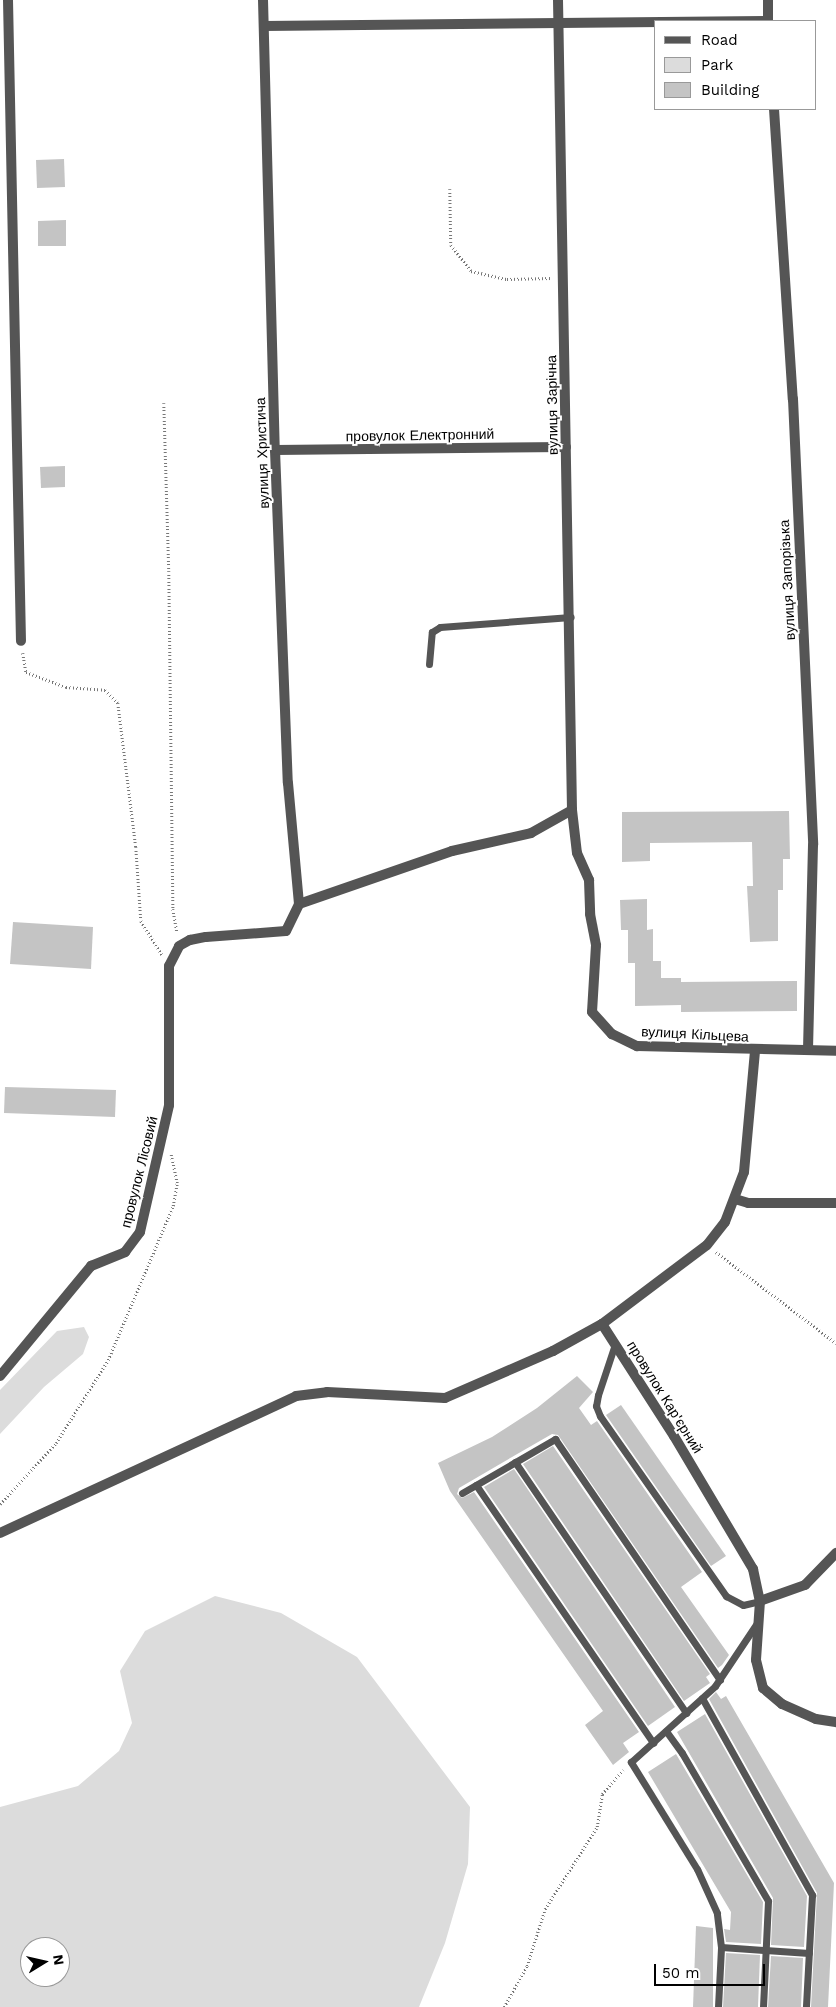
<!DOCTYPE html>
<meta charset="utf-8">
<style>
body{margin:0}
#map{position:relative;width:836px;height:2007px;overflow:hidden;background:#fff;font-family:"Work Sans",sans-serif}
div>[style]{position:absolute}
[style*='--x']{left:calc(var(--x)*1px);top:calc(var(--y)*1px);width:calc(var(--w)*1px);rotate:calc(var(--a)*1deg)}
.green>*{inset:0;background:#dcdcdc}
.building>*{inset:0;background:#c4c4c4}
.path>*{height:2.5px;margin-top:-1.25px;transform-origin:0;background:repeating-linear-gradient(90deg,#777 0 1px,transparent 0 3.5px)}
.lane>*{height:7px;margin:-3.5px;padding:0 3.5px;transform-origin:3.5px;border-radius:3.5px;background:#555}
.street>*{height:10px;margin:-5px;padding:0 5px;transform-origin:5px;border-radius:5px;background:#555}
span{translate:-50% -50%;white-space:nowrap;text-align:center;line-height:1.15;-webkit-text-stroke:4px #fff;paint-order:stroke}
.street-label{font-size:14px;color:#000}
.legend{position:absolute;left:654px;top:20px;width:162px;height:90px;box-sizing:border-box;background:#fff;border:1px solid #999;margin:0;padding:6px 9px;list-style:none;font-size:15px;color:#000}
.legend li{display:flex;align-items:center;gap:10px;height:25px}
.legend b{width:25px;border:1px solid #999}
.north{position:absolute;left:20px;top:1937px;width:50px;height:50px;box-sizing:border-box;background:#fff;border:1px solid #999;border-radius:50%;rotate:81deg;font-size:14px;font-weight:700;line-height:20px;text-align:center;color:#000}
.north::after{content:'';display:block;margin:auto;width:18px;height:22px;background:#000;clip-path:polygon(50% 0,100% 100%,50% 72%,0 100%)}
.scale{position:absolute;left:654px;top:1964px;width:111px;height:22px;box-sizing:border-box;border:2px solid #000;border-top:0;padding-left:6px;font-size:15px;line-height:18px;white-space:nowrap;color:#000;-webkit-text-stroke:4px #fff;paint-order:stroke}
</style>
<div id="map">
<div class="green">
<i style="clip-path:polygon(84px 1327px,89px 1337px,83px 1354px,44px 1387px,0 1434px,0 1390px,57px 1331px)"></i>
<i style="clip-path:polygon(evenodd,215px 1596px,281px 1613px,357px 1657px,470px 1807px,468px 1864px,445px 1943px,419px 2007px,0 2007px,0 1807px,78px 1786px,119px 1751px,132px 1723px,120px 1671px,145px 1631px,215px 1596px,30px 1947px,60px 1947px,60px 1977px,30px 1977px,30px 1947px)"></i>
</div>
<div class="building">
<i style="clip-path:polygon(64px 159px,65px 187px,37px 188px,36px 160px)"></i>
<i style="clip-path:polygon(66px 220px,66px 246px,38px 246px,38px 221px)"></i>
<i style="clip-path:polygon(65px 466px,65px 487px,41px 488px,40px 467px)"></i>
<i style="clip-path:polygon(789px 811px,790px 859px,783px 859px,783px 890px,778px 890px,778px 941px,750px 942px,747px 886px,753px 886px,752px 842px,650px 843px,650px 861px,622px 862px,622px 812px)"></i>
<i style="clip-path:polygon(647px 899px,647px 930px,653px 929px,653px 961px,661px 961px,661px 978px,681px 978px,681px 982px,797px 981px,797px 1011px,681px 1012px,681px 1005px,635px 1006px,635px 963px,628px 963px,628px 930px,621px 930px,620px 900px)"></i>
<i style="clip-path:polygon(13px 922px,93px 927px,91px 969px,10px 964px)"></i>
<i style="clip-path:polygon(5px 1087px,116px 1090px,115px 1117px,4px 1113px)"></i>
<i style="clip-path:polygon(577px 1376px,593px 1392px,579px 1408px,591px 1425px,597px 1421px,702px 1572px,681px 1587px,729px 1655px,722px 1665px,718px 1668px,558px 1435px,552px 1434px,512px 1457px,459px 1488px,457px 1494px,462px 1498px,474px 1492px,639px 1732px,623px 1743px,629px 1752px,613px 1765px,585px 1725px,603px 1711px,450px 1491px,438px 1463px,492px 1437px,537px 1408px)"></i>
<i style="clip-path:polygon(621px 1405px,726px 1556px,711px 1566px,606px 1415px)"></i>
<i style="clip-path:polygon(553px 1446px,710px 1674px,706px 1677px,710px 1683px,684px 1701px,523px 1464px)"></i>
<i style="clip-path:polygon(514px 1469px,675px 1707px,648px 1726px,484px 1487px)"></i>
<i style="clip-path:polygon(716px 1692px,721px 1699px,726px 1696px,834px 1883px,828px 2007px,811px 2007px,817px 1893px,709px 1699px)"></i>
<i style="clip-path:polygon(705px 1714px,807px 1896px,804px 1947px,771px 1945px,773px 1898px,677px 1732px)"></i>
<i style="clip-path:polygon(676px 1754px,763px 1902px,761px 1944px,726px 1942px,724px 1929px,730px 1930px,731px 1912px,648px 1772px)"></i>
<i style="clip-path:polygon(696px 1926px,713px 1928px,713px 2007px,693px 2007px)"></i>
<i style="clip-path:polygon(726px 1953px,760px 1955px,758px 2007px,723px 2007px)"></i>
<i style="clip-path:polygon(771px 1956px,803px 1958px,801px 2007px,768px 2007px)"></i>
</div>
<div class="path">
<i style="--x:450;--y:189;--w:56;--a:89"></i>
<i style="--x:451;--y:245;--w:33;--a:52"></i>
<i style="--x:471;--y:271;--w:37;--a:13"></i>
<i style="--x:507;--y:279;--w:44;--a:-1.3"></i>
<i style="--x:164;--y:403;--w:168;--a:88.3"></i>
<i style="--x:169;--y:571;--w:338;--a:89.3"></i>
<i style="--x:173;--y:909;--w:23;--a:80"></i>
<i style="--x:23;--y:653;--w:19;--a:81"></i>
<i style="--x:26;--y:672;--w:43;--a:20.6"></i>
<i style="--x:66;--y:687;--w:39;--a:4"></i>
<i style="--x:105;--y:690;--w:18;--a:45"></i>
<i style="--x:118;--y:703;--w:145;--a:82.9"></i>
<i style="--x:136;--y:847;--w:74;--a:86.1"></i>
<i style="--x:141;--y:921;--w:40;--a:58"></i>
<i style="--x:716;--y:1252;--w:151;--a:37.2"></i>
<i style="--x:0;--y:1504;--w:83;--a:-47.4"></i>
<i style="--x:56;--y:1443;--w:98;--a:-57.9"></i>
<i style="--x:108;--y:1360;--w:167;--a:-67.1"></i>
<i style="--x:173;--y:1206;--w:23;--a:-80"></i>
<i style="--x:177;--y:1183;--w:29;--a:-102"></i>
<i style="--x:504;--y:2007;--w:47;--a:-60.7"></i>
<i style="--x:527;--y:1966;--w:60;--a:-72.5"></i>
<i style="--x:545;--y:1909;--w:97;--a:-57.6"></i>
<i style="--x:597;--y:1827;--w:33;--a:-81"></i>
<i style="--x:602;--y:1794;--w:32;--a:-49"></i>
</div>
<div class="lane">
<i style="--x:429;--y:664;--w:32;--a:-85"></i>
<i style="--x:432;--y:632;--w:9;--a:-32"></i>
<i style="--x:440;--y:627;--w:131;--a:-4.4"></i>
<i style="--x:615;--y:1344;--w:54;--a:108.4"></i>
<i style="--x:598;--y:1395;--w:11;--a:100"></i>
<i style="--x:596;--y:1406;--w:11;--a:68"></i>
<i style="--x:600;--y:1416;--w:220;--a:55"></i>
<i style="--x:726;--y:1596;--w:19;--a:28"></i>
<i style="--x:743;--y:1605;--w:17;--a:-13"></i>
<i style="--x:515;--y:1462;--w:304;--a:55.7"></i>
<i style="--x:476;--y:1485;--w:313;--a:55.5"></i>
<i style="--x:462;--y:1493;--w:108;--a:-30.1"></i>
<i style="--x:555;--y:1439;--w:292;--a:55.6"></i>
<i style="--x:702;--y:1698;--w:226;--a:60.8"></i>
<i style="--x:812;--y:1895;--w:112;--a:93.1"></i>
<i style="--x:666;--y:1731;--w:27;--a:54"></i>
<i style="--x:682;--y:1753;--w:171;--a:59.8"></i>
<i style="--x:768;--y:1901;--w:106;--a:92.7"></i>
<i style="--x:721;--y:1947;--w:88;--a:3.9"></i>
<i style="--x:718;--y:2007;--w:60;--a:-87.1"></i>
<i style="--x:721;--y:1947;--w:34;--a:-97"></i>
<i style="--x:717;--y:1913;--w:48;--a:-114.4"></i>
<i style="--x:697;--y:1869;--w:126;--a:-121.7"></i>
<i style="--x:631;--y:1762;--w:113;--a:-42.1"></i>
<i style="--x:715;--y:1686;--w:76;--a:-56.3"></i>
</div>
<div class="street">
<i style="--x:8;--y:0;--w:641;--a:88.84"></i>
<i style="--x:263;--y:0;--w:450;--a:88.5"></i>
<i style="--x:275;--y:450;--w:333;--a:87.8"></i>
<i style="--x:288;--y:783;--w:121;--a:84.8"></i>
<i style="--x:558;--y:0;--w:810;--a:89.01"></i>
<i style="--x:572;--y:810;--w:43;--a:83.4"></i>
<i style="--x:577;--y:853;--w:30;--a:66"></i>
<i style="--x:589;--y:880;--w:34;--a:88"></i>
<i style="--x:590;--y:914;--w:32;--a:79"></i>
<i style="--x:596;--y:945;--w:67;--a:93.4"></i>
<i style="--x:592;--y:1012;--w:30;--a:48"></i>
<i style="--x:612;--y:1034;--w:28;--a:26"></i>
<i style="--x:637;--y:1046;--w:199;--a:1.4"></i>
<i style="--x:768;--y:0;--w:21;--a:90"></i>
<i style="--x:264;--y:26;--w:504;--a:-0.57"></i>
<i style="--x:774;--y:109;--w:291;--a:86.3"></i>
<i style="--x:793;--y:399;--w:446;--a:87.4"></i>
<i style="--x:813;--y:845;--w:205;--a:91.4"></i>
<i style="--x:275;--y:450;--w:291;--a:-0.6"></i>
<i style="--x:735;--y:1199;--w:14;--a:17"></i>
<i style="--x:748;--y:1203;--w:88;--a:0"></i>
<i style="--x:602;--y:1324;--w:133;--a:57.3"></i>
<i style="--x:674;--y:1436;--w:155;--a:59.3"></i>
<i style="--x:753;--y:1569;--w:33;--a:78"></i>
<i style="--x:760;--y:1601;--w:59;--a:93.9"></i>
<i style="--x:756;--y:1660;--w:29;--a:76"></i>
<i style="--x:763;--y:1688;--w:25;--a:40"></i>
<i style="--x:782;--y:1704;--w:37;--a:24"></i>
<i style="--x:816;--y:1719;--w:20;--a:9"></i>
<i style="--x:0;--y:1376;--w:143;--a:-50.4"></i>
<i style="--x:91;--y:1266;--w:37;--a:-22"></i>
<i style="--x:125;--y:1252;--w:25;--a:-53"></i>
<i style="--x:140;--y:1232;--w:130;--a:-77.1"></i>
<i style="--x:169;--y:1105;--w:139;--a:-90"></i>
<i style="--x:169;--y:966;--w:22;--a:-63"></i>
<i style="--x:179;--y:946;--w:13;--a:-29"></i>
<i style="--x:190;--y:940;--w:16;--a:-11"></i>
<i style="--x:206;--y:937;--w:80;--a:-4.3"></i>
<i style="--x:286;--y:931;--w:30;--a:-64"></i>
<i style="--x:299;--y:904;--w:162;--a:-19.1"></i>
<i style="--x:452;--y:851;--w:81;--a:-12.8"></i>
<i style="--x:531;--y:833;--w:47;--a:-29.3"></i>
<i style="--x:0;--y:1533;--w:326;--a:-24.8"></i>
<i style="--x:296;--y:1396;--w:31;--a:-7"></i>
<i style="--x:327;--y:1392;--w:118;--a:2.9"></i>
<i style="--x:445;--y:1398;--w:118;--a:-23.5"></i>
<i style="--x:553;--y:1351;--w:56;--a:-28.9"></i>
<i style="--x:602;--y:1324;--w:131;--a:-37"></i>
<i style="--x:707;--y:1245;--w:29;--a:-52"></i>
<i style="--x:725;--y:1222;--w:53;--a:-69.2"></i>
<i style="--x:744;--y:1172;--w:121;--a:-84.8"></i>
<i style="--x:760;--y:1601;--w:48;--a:-19.6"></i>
<i style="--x:805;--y:1585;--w:45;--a:-45.9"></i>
</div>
<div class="street-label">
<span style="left:552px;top:405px;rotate:-91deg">вулиця Зарічна</span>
<span style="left:420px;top:435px;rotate:-1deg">провулок Електронний</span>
<span style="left:262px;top:453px;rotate:-92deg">вулиця Христича</span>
<span style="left:787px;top:580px;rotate:-93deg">вулиця Запорізька</span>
<span style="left:695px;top:1034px;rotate:3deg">вулиця Кільцева</span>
<span style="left:139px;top:1172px;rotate:-76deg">провулок Лісовий</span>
<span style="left:665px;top:1397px;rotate:58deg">провулок Кар'єрний</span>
</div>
<ul class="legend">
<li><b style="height:6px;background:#555"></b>Road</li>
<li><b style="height:14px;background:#dcdcdc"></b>Park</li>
<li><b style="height:14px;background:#c4c4c4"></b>Building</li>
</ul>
<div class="north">N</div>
<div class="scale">50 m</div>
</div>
